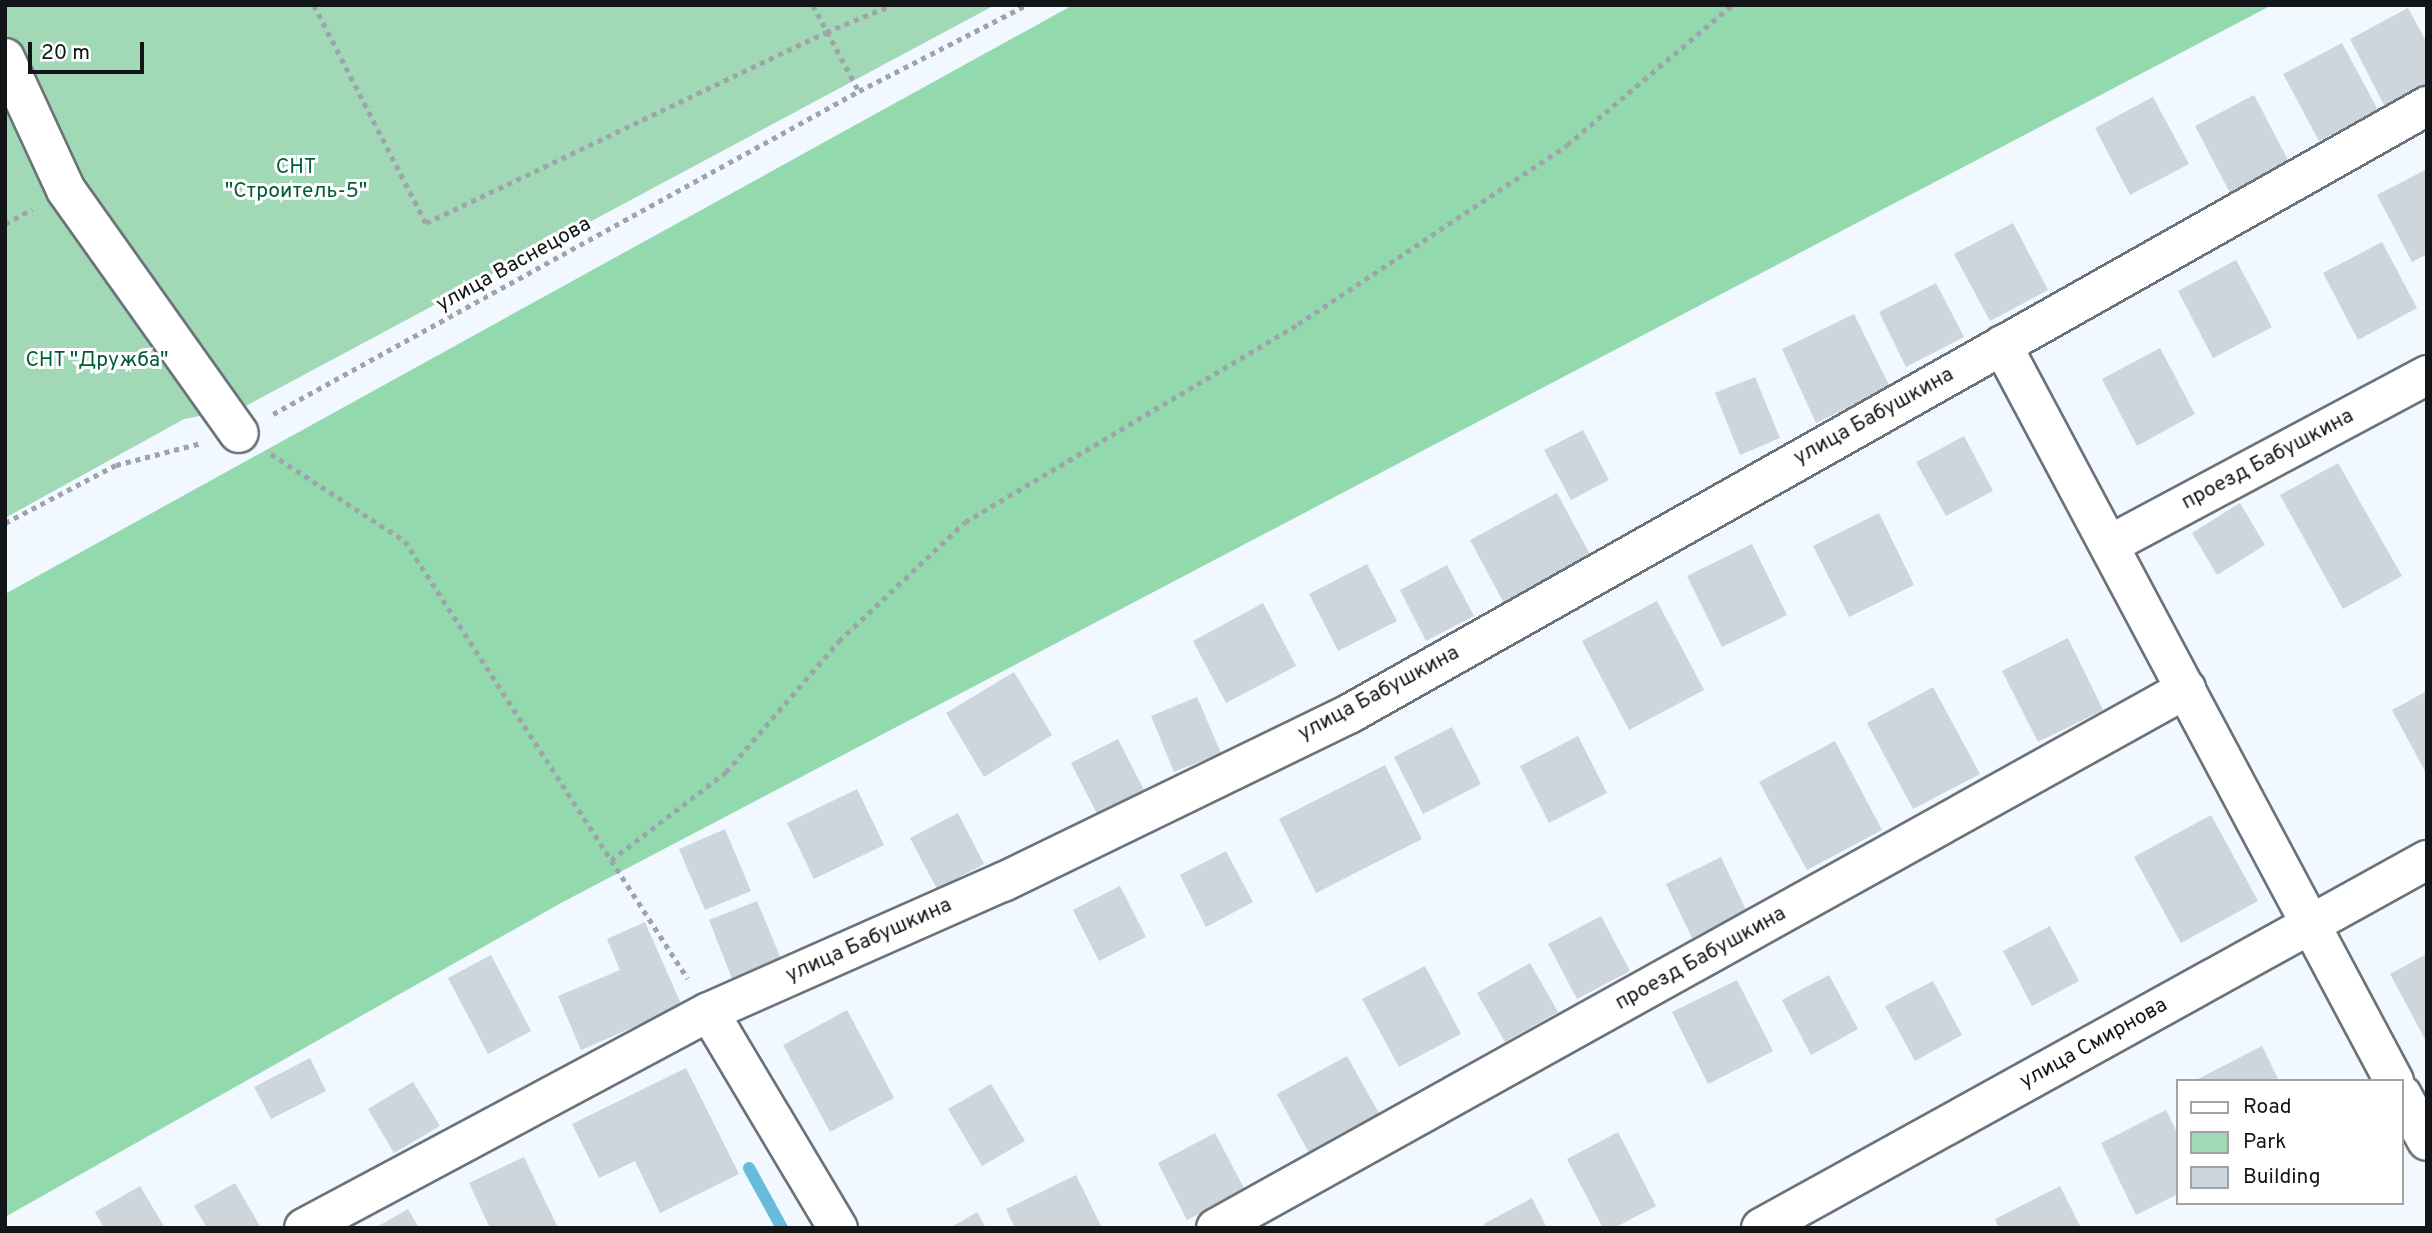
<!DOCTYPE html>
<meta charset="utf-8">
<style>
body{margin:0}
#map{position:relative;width:2432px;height:1233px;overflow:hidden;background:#f1f8ff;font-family:Overpass,sans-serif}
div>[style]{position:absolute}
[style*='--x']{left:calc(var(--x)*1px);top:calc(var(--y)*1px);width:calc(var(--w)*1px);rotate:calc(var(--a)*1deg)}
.green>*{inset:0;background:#a1d8b6}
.forest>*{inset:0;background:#92d9ae}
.stream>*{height:12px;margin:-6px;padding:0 6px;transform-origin:6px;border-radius:6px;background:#68bcdb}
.building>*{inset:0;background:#cdd5dd}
.path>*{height:4.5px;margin-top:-2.25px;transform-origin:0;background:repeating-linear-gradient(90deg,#9ea4a9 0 5px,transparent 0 10px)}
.roads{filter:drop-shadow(2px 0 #6b737a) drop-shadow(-2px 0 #6b737a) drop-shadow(0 2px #6b737a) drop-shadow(0 -2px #6b737a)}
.minor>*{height:38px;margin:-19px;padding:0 19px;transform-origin:19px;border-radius:19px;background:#fff}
span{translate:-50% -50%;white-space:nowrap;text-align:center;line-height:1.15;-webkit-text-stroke:6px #fff;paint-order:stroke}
.park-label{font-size:21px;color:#005c36}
.street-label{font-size:21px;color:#131619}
.frame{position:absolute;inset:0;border:7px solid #131619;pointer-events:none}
.legend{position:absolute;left:2176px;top:1079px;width:228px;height:126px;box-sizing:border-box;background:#fff;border:2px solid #a1a2a3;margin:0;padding:9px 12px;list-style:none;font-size:21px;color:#131619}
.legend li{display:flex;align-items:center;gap:14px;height:35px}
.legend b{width:35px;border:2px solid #a1a2a3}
.scale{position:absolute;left:28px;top:42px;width:116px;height:32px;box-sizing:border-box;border:4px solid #131619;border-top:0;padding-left:9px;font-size:21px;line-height:24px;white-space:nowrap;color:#131619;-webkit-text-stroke:5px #fff;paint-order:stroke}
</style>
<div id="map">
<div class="green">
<i style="clip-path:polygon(5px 5px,995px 5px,242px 408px,184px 419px,5px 518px)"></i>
</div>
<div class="forest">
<i style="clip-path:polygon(1073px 5px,2272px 5px,561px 903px,5px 1217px,5px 594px)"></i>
</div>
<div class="stream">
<i style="--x:749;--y:1168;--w:68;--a:61.2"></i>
</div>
<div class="building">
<i style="clip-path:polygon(2408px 8px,2427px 43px,2427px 85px,2385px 107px,2350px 39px)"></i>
<i style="clip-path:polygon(2342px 43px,2378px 110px,2319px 141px,2283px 74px)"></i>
<i style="clip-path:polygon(2254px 95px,2289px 162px,2230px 193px,2195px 126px)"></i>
<i style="clip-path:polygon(2153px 97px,2189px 164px,2130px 195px,2095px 128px)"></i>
<i style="clip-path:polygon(2427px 169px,2427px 254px,2412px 262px,2377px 195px)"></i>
<i style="clip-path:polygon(2013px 223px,2048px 290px,1990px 321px,1954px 254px)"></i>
<i style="clip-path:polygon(2382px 242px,2417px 308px,2358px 340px,2323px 273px)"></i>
<i style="clip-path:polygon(2236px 260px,2272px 327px,2213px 358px,2178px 291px)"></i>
<i style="clip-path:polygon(1936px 283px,1964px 337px,1906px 367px,1879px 312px)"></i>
<i style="clip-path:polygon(1854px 314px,1890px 387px,1816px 423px,1782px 349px)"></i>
<i style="clip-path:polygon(2160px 348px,2195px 414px,2137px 446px,2102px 379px)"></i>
<i style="clip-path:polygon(1755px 377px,1780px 438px,1740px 455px,1715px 393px)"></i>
<i style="clip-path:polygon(1583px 430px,1609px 480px,1571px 500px,1544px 450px)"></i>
<i style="clip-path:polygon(1964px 436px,1993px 491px,1946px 516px,1916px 462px)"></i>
<i style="clip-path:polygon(2338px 463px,2402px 576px,2343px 609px,2280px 495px)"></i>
<i style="clip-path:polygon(1557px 493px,1592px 558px,1505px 605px,1470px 540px)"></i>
<i style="clip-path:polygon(2240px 503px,2265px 545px,2217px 575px,2192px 533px)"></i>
<i style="clip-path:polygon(1879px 513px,1914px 585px,1849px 617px,1813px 546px)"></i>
<i style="clip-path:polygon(1752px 544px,1787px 615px,1722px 647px,1687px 576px)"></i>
<i style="clip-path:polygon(1367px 564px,1397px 621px,1338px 651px,1309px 594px)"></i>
<i style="clip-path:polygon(1447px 565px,1474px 616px,1426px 641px,1400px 590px)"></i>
<i style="clip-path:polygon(1657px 601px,1704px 690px,1629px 730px,1582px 641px)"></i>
<i style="clip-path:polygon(1263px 603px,1296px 666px,1226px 703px,1193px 641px)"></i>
<i style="clip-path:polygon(2068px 638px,2103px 710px,2038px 742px,2002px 671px)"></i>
<i style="clip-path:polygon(1014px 672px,1052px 735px,984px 777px,946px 713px)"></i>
<i style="clip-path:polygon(1933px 687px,1980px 774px,1913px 809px,1867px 723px)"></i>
<i style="clip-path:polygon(2427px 691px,2427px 775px,2392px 710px)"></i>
<i style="clip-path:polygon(1197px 697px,1221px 753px,1174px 772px,1151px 716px)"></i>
<i style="clip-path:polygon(1452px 727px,1481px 784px,1423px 814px,1394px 757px)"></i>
<i style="clip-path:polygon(1578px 736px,1607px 793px,1549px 823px,1520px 766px)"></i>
<i style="clip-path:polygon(1118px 739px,1144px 790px,1097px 814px,1071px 763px)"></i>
<i style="clip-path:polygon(1835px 741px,1882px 830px,1807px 870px,1759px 782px)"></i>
<i style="clip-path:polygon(1385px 765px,1422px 839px,1316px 893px,1279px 819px)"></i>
<i style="clip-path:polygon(857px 789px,884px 845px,814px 879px,787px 823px)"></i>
<i style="clip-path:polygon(958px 813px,984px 864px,937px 889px,910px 838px)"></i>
<i style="clip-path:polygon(2211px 815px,2258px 901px,2181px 943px,2134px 857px)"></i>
<i style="clip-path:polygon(725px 829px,751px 891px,705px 910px,679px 849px)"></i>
<i style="clip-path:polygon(1226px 851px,1253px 902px,1206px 927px,1180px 875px)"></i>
<i style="clip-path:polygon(1721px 857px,1747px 912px,1692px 938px,1666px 884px)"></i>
<i style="clip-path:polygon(1120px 886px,1146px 937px,1099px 961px,1073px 910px)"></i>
<i style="clip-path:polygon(757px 901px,784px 966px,735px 986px,709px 920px)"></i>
<i style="clip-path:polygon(1601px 916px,1630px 971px,1577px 999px,1548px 944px)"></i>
<i style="clip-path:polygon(645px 922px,682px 1006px,581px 1050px,558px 996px,620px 970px,607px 939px)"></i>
<i style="clip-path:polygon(2050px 926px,2079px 981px,2032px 1006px,2003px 951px)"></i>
<i style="clip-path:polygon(2427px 954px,2427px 1043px,2390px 974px)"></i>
<i style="clip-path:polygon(491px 955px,531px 1031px,488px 1054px,448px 978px)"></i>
<i style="clip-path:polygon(1530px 963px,1558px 1012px,1505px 1042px,1477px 993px)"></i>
<i style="clip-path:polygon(1425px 966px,1461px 1034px,1399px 1067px,1362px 999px)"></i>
<i style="clip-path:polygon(1829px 975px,1858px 1029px,1811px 1055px,1782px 1000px)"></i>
<i style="clip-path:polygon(1737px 980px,1773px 1051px,1708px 1084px,1672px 1012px)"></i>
<i style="clip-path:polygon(1933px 981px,1962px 1035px,1915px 1061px,1885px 1006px)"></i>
<i style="clip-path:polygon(847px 1010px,894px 1098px,830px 1132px,783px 1045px)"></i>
<i style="clip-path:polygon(2262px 1046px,2279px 1081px,2194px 1081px)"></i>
<i style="clip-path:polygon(1347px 1056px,1380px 1115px,1309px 1153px,1277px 1094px)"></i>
<i style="clip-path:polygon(310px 1058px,326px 1091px,271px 1119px,254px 1087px)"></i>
<i style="clip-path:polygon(686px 1068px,739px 1174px,660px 1213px,635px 1161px,599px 1178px,572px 1124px)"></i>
<i style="clip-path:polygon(413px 1082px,440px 1126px,394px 1153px,368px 1109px)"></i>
<i style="clip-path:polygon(991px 1084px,1025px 1141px,982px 1166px,948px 1109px)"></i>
<i style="clip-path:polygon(2166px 1110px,2178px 1135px,2178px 1194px,2136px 1215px,2101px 1143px)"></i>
<i style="clip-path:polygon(1618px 1132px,1656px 1206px,1614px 1228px,1603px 1228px,1567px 1159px)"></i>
<i style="clip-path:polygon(1215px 1133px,1245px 1190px,1187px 1220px,1158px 1163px)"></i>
<i style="clip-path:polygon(524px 1157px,558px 1228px,490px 1228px,469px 1183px)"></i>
<i style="clip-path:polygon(1076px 1175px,1102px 1228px,1015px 1228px,1006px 1209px)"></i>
<i style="clip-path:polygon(235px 1183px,261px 1228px,207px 1228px,194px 1206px)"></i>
<i style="clip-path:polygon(140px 1186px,165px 1228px,104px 1228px,95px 1212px)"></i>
<i style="clip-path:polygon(2060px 1186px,2081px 1228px,1999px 1228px,1995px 1219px)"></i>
<i style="clip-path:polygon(1532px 1198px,1547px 1228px,1486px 1228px,1484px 1224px)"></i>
<i style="clip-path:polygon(408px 1209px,419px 1228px,375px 1228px)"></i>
<i style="clip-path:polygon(977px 1212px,986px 1228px,950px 1228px)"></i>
</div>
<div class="path">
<i style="--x:314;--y:5;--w:245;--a:62.8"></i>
<i style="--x:426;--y:223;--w:443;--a:-25.5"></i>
<i style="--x:826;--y:32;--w:71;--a:-22.2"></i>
<i style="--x:813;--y:5;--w:98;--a:61.9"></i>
<i style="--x:5;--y:224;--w:31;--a:-29"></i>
<i style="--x:273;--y:414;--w:669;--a:-28.86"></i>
<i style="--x:859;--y:91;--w:188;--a:-27.2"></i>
<i style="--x:271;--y:454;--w:160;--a:33"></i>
<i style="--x:405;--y:541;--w:521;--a:57.13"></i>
<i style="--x:5;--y:523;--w:125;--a:-27.6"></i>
<i style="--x:116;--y:465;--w:88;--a:-14.5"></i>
<i style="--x:611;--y:860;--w:145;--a:-37.4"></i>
<i style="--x:726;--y:772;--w:173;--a:-49.2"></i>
<i style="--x:839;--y:641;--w:173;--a:-43.4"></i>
<i style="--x:965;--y:522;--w:387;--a:-30.7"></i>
<i style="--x:1298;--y:324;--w:323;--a:-33.6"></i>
<i style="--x:1567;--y:145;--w:216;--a:-40.3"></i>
</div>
<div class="roads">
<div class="minor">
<i style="--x:5;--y:58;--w:145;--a:65.2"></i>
<i style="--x:66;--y:190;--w:298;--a:54.6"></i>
<i style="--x:2002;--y:345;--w:834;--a:61.96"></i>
<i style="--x:2109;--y:545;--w:361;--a:-28.1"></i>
<i style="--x:709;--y:1012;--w:252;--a:59.2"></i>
<i style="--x:2402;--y:1095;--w:52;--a:61.5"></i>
<i style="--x:304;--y:1228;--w:459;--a:-28.1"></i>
<i style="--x:709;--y:1012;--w:321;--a:-23.9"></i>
<i style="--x:1003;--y:882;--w:385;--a:-25.9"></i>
<i style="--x:1349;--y:714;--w:1238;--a:-29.42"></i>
<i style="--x:1216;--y:1228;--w:1110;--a:-29.06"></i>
<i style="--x:1761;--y:1228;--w:761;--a:-28.92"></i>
</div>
</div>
<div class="park-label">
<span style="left:296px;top:180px">СНТ<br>"Строитель-5"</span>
<span style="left:97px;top:361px">СНТ "Дружба"</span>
</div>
<div class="street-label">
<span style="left:514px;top:265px;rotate:-29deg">улица Васнецова</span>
<span style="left:1874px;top:417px;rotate:-29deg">улица Бабушкина</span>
<span style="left:2268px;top:460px;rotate:-28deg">проезд Бабушкина</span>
<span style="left:1379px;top:694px;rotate:-28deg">улица Бабушкина</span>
<span style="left:869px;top:941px;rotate:-24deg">улица Бабушкина</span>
<span style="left:1701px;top:959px;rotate:-29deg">проезд Бабушкина</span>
<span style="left:2094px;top:1044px;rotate:-29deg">улица Смирнова</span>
</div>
<div class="frame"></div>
<ul class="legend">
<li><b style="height:9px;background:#fff"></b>Road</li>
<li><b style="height:19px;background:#a1d8b6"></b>Park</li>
<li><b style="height:19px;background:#cdd5dd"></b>Building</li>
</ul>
<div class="scale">20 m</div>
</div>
